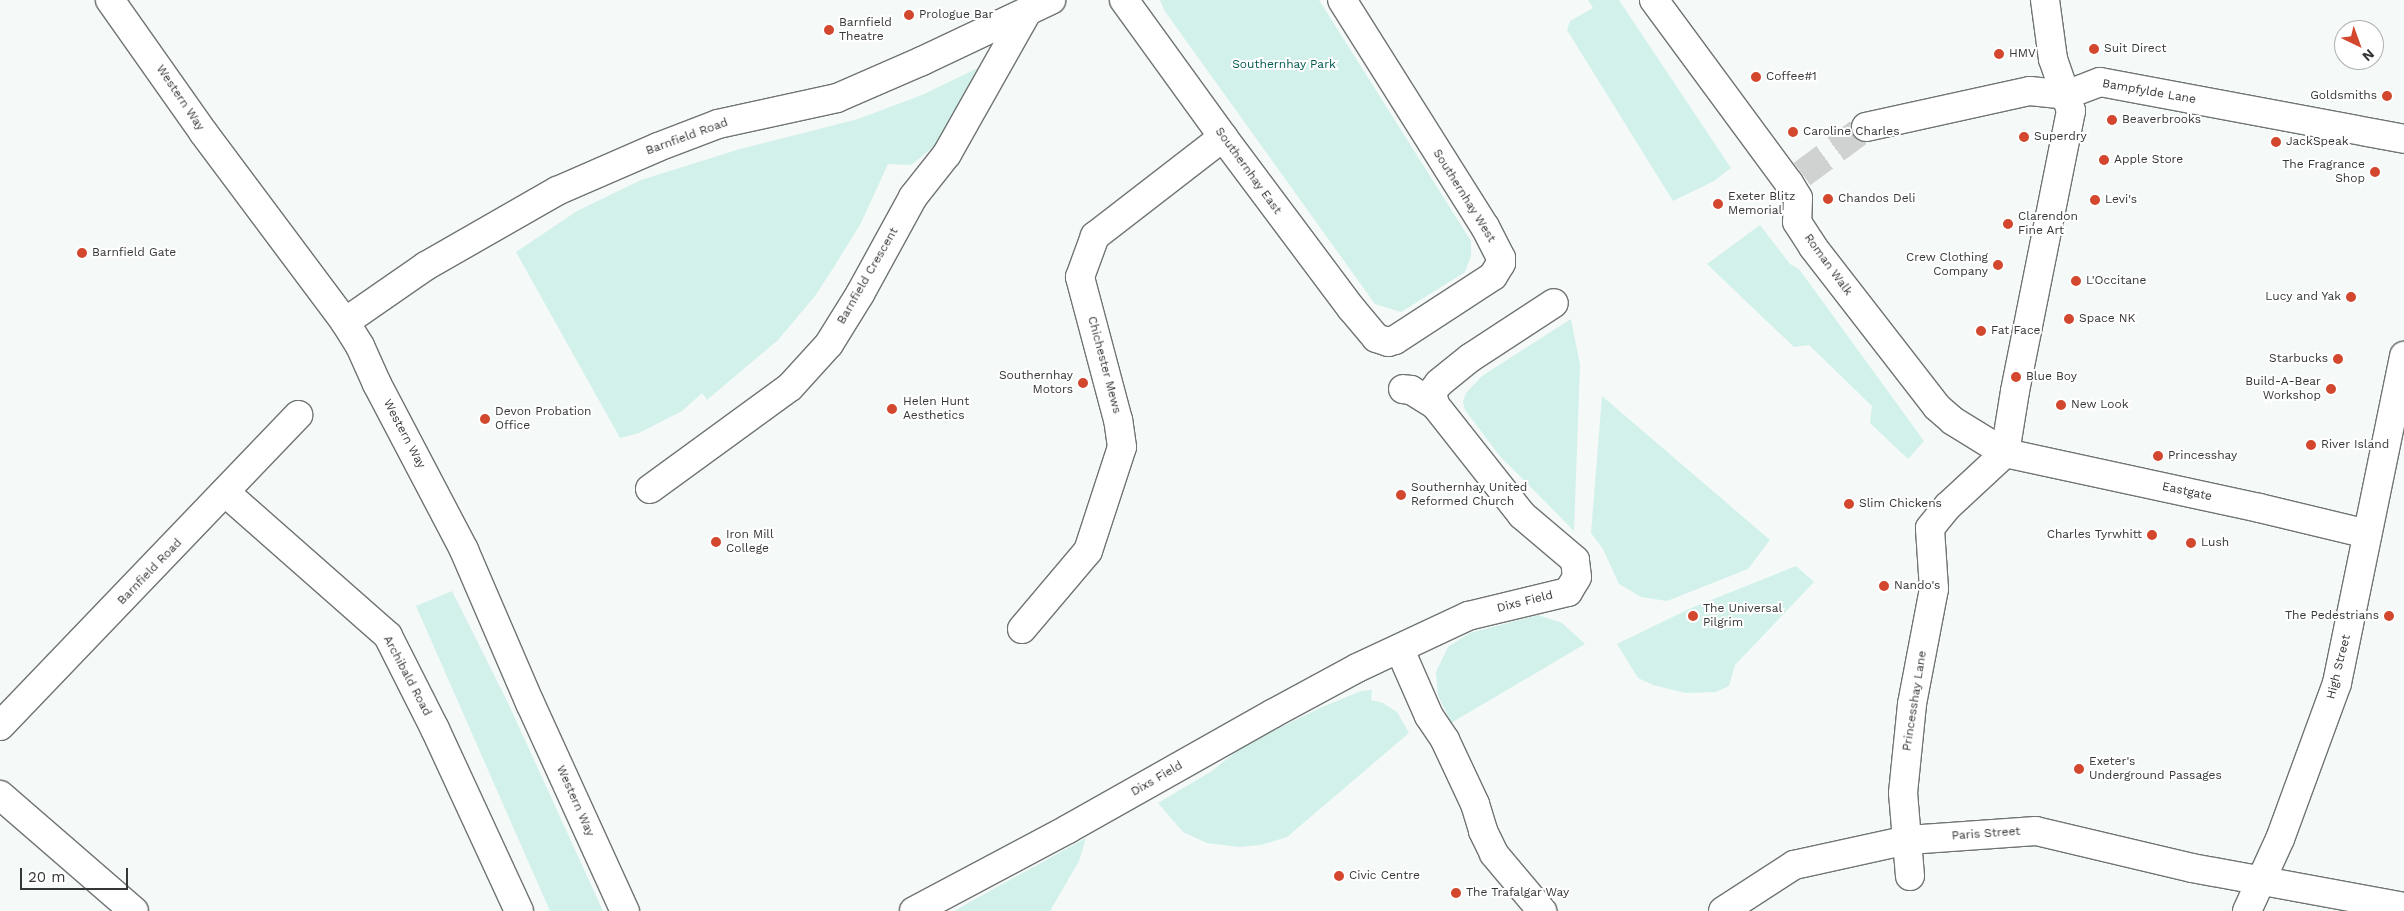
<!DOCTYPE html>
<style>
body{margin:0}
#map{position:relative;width:2404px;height:911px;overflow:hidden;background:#f5f9f8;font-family:"Work Sans",sans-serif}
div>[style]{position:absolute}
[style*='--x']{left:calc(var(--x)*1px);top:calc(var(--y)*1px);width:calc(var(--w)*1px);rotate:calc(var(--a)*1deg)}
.green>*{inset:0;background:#d2f1eb}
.pedestrian-tunnel>*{height:28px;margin-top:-14px;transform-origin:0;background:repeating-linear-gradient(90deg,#cfd2d1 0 28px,transparent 0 42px)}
.roads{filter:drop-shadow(1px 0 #707473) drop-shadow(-1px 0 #707473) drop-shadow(0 1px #707473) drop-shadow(0 -1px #707473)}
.pedestrian>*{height:28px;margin:-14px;padding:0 14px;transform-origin:14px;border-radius:14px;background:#fff}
.minor>*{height:28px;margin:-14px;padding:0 14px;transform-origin:14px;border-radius:14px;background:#fff}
.secondary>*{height:28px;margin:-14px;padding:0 14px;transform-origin:14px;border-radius:14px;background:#fff}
.dots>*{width:14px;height:14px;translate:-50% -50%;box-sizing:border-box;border:2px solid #fff;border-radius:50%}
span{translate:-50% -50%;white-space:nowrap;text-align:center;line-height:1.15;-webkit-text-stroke:4px #fff;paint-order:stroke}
.poi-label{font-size:12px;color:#353636}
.left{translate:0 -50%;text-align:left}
.right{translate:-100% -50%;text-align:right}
.park-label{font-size:12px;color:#005c52}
.street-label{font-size:12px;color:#353636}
.north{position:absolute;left:2334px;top:20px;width:50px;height:50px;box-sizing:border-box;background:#fff;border:1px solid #aeafaf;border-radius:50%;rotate:138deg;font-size:14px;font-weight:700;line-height:20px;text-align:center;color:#353636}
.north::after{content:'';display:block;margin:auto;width:18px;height:22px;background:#d2472e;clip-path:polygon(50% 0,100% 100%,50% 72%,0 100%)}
.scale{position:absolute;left:20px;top:868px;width:108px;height:22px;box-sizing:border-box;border:2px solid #353636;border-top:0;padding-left:6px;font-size:15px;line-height:18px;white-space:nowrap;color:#353636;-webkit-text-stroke:4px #fff;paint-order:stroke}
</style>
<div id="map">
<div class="green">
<i style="clip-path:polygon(1160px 0,1319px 0,1471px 241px,1471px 256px,1465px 272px,1401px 312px,1375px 304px,1164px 10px)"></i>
<i style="clip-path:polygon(1588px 0,1619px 0,1731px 168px,1714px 181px,1673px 201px,1567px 30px,1570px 21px,1593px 8px)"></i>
<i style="clip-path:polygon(986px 64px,937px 144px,911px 165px,888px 164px,861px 223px,834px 267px,815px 296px,778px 340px,707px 400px,702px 393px,682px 411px,639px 433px,620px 438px,516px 252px,577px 211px,641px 180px,740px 149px,858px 119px,922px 95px)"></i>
<i style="clip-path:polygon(1760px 225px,1790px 264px,1799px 269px,1924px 441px,1908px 459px,1870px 423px,1872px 406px,1809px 345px,1794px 347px,1707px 264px)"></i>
<i style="clip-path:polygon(1571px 319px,1580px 365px,1574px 531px,1499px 455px,1465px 410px,1463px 401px,1466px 393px,1482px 376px)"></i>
<i style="clip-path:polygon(1602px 396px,1770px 540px,1748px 569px,1667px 601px,1641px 597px,1619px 584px,1603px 549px,1591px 533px)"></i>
<i style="clip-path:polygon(1796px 566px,1814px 582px,1735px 665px,1729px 686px,1716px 692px,1686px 693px,1653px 685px,1638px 678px,1617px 644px,1691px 608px)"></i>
<i style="clip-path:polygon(452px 591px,508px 703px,603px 911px,550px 911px,416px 606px)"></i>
<i style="clip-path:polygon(1538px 615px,1562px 623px,1585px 644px,1451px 723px,1438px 695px,1436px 672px,1448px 647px,1470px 633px)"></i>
<i style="clip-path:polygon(1372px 690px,1371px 700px,1383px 703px,1397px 712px,1409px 733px,1287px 837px,1261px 845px,1239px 847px,1207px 843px,1183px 832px,1158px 803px,1212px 771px,1238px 750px,1273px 731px,1320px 708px,1361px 691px)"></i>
<i style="clip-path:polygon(1086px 838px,1079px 861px,1050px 911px,954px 911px)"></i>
</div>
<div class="pedestrian-tunnel">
<i style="--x:1802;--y:174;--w:79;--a:-36.3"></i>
</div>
<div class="roads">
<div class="pedestrian">
<i style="--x:1654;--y:0;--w:227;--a:53.6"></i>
<i style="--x:1789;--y:183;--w:17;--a:59"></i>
<i style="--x:1798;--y:198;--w:24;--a:92"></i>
<i style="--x:1797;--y:222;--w:30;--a:57"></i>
<i style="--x:1813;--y:247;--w:202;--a:52.2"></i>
<i style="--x:1937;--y:407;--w:21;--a:41"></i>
<i style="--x:1953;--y:421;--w:61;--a:31.6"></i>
<i style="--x:2005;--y:453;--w:260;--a:12.2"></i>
<i style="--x:2259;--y:508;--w:111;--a:13.5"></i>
<i style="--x:1866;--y:127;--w:168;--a:-12.4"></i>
<i style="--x:2030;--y:91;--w:36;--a:6"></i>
<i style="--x:2066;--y:95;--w:36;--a:-21"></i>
<i style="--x:2100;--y:82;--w:309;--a:10.6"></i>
<i style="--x:1910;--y:876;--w:83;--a:-94.8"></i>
<i style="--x:1903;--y:793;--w:89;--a:-84.2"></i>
<i style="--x:1912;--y:704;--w:117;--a:-79.2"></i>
<i style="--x:1934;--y:589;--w:61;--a:-93.8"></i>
<i style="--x:1930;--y:528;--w:28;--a:-51"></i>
<i style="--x:1948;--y:506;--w:78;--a:-42.9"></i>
<i style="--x:2005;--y:453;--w:63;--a:-80.8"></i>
<i style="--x:2015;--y:391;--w:286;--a:-78.7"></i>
<i style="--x:2071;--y:111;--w:55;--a:-109.1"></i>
<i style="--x:2053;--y:59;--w:60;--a:-97.7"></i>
</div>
<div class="minor">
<i style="--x:1124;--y:0;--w:169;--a:54.1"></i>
<i style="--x:1223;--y:137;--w:214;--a:53.2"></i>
<i style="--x:1351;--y:308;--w:39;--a:50"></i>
<i style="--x:1376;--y:338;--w:13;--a:18"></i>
<i style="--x:1388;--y:342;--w:7;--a:-16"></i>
<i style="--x:1395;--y:340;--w:117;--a:-33.1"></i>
<i style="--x:1493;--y:276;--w:15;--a:-58"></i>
<i style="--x:1501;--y:263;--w:5;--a:-90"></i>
<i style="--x:1501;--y:258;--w:35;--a:-117"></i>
<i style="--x:1485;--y:227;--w:268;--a:-122.2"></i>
<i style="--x:345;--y:322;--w:98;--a:-34.7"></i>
<i style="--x:426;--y:266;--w:151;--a:-29.8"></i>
<i style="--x:557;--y:191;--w:110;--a:-23.5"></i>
<i style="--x:658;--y:147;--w:64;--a:-21"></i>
<i style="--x:718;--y:124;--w:122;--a:-12.3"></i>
<i style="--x:837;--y:98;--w:93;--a:-23.5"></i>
<i style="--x:922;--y:61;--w:143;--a:-25.3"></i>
<i style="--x:1435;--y:405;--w:13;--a:-103"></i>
<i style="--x:1432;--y:392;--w:11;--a:-52"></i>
<i style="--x:1439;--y:383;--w:40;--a:-39"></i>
<i style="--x:1470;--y:358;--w:100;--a:-33.2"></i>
<i style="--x:650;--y:489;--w:173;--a:-36.1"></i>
<i style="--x:790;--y:387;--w:58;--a:-47.8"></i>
<i style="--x:829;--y:344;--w:59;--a:-58.2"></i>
<i style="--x:860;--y:294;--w:111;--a:-61.3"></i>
<i style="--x:913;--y:197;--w:55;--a:-51.7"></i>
<i style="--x:947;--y:154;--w:163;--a:-60.6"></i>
<i style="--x:226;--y:493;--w:216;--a:41.4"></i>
<i style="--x:388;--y:636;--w:104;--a:63.2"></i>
<i style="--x:435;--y:729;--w:200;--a:65.2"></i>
<i style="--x:1022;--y:629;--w:102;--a:-49.8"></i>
<i style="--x:1088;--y:551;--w:109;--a:-71.9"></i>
<i style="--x:1122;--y:447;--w:27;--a:-98"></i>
<i style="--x:1118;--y:420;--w:148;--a:-104.9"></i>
<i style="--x:1080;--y:277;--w:44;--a:-69.9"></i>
<i style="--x:1095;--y:236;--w:162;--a:-37.7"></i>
<i style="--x:1400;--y:650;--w:72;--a:66.3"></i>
<i style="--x:1429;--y:716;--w:29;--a:56"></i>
<i style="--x:1445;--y:740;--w:71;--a:64.9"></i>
<i style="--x:1475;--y:804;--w:28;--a:73"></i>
<i style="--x:1483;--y:831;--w:25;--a:64"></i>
<i style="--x:1494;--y:854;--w:75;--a:49.9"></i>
<i style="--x:0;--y:726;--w:431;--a:-46.2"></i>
<i style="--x:0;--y:795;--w:177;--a:40.9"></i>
<i style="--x:914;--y:911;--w:174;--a:-28"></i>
<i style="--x:1068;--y:829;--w:234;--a:-29.4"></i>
<i style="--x:1272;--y:714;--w:97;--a:-28.4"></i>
<i style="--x:1357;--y:668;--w:123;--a:-25.1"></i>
<i style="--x:1468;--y:616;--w:103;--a:-13.5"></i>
<i style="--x:1568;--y:592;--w:17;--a:-59"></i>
<i style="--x:1577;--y:577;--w:17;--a:-97"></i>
<i style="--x:1575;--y:560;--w:70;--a:-139.7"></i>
<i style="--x:1522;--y:515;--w:140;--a:-128.3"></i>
<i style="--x:1435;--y:405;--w:28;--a:-148"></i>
<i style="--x:1411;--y:390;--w:8;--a:-173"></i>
<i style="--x:2247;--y:911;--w:79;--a:-65.4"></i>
<i style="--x:2280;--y:839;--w:166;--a:-69.9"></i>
<i style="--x:2337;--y:683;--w:334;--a:-78.4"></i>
</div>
<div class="secondary">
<i style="--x:110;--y:0;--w:161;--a:54.8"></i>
<i style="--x:203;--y:132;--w:237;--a:53.2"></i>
<i style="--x:345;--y:322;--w:28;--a:58"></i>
<i style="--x:360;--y:346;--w:42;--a:65.9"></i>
<i style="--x:377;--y:384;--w:187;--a:62.3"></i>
<i style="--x:464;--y:550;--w:167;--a:66.7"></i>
<i style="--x:530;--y:703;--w:229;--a:65.5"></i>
<i style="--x:1723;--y:911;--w:85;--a:-32.9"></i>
<i style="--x:1794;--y:865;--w:117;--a:-12.4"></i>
<i style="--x:1908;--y:840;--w:128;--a:-4"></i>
<i style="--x:2036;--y:831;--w:160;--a:13.3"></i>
<i style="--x:2192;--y:868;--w:216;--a:10.4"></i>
</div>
</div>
<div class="dots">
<i style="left:909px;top:15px;background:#d2472e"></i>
<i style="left:829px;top:30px;background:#d2472e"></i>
<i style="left:2094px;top:49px;background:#d2472e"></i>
<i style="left:1999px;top:54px;background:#d2472e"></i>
<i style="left:1756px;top:77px;background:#d2472e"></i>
<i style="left:2387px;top:96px;background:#d2472e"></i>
<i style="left:2112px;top:120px;background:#d2472e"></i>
<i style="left:1793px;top:132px;background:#d2472e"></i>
<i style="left:2024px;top:137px;background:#d2472e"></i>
<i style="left:2276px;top:142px;background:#d2472e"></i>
<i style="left:2104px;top:160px;background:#d2472e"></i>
<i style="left:2375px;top:172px;background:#d2472e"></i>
<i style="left:1828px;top:199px;background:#d2472e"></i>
<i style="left:2095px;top:200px;background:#d2472e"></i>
<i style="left:1718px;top:204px;background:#d2472e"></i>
<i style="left:2008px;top:224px;background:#d2472e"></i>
<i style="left:82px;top:253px;background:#d2472e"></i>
<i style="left:1998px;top:265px;background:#d2472e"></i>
<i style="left:2076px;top:281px;background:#d2472e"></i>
<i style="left:2351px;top:297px;background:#d2472e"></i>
<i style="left:2069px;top:319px;background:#d2472e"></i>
<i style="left:1981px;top:331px;background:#d2472e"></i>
<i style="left:2338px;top:359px;background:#d2472e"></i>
<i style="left:2016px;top:377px;background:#d2472e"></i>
<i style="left:1083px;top:383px;background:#d2472e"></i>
<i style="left:2331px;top:389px;background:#d2472e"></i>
<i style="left:2061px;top:405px;background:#d2472e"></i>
<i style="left:892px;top:409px;background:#d2472e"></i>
<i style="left:485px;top:419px;background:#d2472e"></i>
<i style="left:2311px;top:445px;background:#d2472e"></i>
<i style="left:2158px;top:456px;background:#d2472e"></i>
<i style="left:1401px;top:495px;background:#d2472e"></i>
<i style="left:1849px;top:504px;background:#d2472e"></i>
<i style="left:2152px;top:535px;background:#d2472e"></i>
<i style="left:716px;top:542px;background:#d2472e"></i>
<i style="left:2191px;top:543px;background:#d2472e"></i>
<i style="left:1884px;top:586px;background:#d2472e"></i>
<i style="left:1693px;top:616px;background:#d2472e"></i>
<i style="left:2389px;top:616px;background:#d2472e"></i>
<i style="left:2079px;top:769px;background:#d2472e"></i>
<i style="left:1339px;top:876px;background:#d2472e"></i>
<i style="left:1456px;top:893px;background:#d2472e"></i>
</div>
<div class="poi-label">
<span class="left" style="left:919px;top:15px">Prologue Bar</span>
<span class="left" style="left:839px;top:30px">Barnfield<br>Theatre</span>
<span class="left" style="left:2104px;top:49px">Suit Direct</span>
<span class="left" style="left:2009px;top:54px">HMV</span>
<span class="left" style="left:1766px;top:77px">Coffee#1</span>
<span class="right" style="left:2377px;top:96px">Goldsmiths</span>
<span class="left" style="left:2122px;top:120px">Beaverbrooks</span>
<span class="left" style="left:1803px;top:132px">Caroline Charles</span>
<span class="left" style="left:2034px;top:137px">Superdry</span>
<span class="left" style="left:2286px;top:142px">JackSpeak</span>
<span class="left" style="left:2114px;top:160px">Apple Store</span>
<span class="right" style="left:2365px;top:172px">The Fragrance<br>Shop</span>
<span class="left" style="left:1728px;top:204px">Exeter Blitz<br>Memorial</span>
<span class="left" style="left:1838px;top:199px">Chandos Deli</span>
<span class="left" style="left:2105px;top:200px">Levi's</span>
<span class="left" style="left:2018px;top:224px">Clarendon<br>Fine Art</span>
<span class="left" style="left:92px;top:253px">Barnfield Gate</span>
<span class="right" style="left:1988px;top:265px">Crew Clothing<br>Company</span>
<span class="left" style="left:2086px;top:281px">L'Occitane</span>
<span class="right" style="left:2341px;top:297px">Lucy and Yak</span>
<span class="left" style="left:2079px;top:319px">Space NK</span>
<span class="left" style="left:1991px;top:331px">Fat Face</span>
<span class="right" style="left:2328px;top:359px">Starbucks</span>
<span class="right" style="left:1073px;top:383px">Southernhay<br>Motors</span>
<span class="left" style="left:2026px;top:377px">Blue Boy</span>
<span class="right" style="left:2321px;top:389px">Build-A-Bear<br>Workshop</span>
<span class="left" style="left:903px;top:409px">Helen Hunt<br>Aesthetics</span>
<span class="left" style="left:2071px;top:405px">New Look</span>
<span class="left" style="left:495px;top:419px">Devon Probation<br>Office</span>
<span class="left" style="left:2321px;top:445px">River Island</span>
<span class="left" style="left:2168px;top:456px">Princesshay</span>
<span class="left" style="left:1411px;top:495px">Southernhay United<br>Reformed Church</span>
<span class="left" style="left:1859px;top:504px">Slim Chickens</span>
<span class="left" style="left:726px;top:542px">Iron Mill<br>College</span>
<span class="right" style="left:2142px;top:535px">Charles Tyrwhitt</span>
<span class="left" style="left:2201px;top:543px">Lush</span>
<span class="left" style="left:1894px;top:586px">Nando's</span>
<span class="left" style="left:1703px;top:616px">The Universal<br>Pilgrim</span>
<span class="right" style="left:2379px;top:616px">The Pedestrians</span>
<span class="left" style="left:2089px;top:769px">Exeter's<br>Underground Passages</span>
<span class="left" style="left:1349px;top:876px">Civic Centre</span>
<span class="left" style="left:1466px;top:893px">The Trafalgar Way</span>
</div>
<div class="park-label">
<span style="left:1284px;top:65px">Southernhay Park</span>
</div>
<div class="street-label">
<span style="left:2149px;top:92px;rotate:10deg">Bampfylde Lane</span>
<span style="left:180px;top:98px;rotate:56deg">Western Way</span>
<span style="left:687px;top:137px;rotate:-20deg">Barnfield Road</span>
<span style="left:1248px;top:171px;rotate:54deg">Southernhay East</span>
<span style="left:1464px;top:196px;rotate:58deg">Southernhay West</span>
<span style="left:1828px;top:265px;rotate:54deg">Roman Walk</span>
<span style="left:868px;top:276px;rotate:-60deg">Barnfield Crescent</span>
<span style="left:1104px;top:365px;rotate:75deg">Chichester Mews</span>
<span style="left:404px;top:434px;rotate:62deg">Western Way</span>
<span style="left:2187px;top:492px;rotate:12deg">Eastgate</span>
<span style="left:150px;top:572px;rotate:-46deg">Barnfield Road</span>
<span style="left:1525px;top:602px;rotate:-14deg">Dixs Field</span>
<span style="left:2339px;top:667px;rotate:-76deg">High Street</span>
<span style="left:407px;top:676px;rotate:62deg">Archibald Road</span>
<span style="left:1915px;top:701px;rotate:-81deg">Princesshay Lane</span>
<span style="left:1157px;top:779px;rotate:-30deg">Dixs Field</span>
<span style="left:575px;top:801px;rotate:66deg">Western Way</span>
<span style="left:1986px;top:834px;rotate:-4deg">Paris Street</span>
</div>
<div class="north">N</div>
<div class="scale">20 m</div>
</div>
